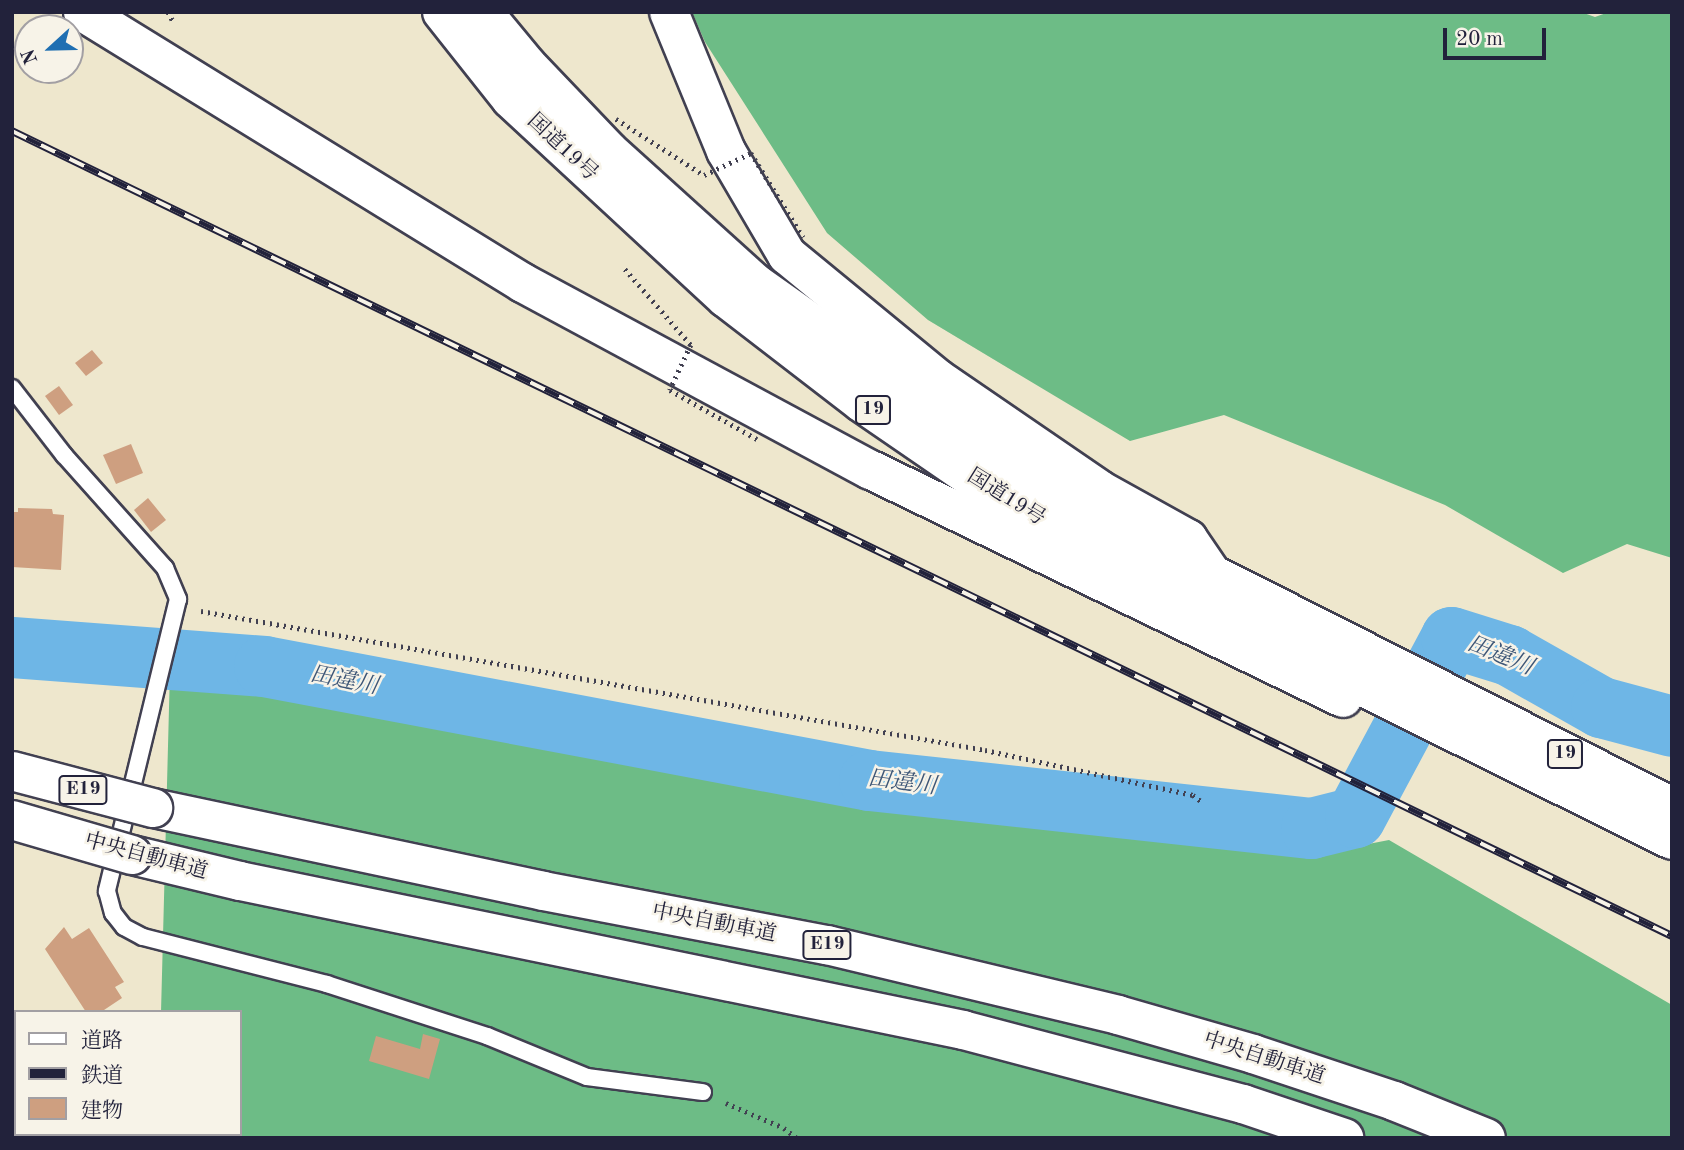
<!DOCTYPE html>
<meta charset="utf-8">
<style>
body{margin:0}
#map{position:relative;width:1684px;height:1150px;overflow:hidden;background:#eee7cd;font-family:"Old Standard TT","Noto Serif JP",serif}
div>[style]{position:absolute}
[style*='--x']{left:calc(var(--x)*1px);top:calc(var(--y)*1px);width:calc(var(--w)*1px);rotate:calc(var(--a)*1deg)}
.forest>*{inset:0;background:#6dbc86}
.river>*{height:61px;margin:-30.5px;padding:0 30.5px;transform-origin:30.5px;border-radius:30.5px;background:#6eb6e6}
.building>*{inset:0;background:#ce9f80}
.path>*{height:4.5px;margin-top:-2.25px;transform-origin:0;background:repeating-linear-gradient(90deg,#414051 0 2px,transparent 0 7px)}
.roads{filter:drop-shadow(2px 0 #414051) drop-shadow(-2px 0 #414051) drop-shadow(0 2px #414051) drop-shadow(0 -2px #414051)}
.lane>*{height:16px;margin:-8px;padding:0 8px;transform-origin:8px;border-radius:8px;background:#fff}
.secondary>*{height:38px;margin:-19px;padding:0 19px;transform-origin:19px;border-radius:19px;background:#fff}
.highway>*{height:38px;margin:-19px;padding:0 19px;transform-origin:19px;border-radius:19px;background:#fff}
.rail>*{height:8px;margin-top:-4px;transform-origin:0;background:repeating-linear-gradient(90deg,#f7f3e8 0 16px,#22223b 0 32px);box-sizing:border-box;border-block:2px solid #22223b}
.path-bridge>*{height:4.5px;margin-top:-2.25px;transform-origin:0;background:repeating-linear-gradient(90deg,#414051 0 2px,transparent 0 7px)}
.bridges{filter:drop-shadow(2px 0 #414051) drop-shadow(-2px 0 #414051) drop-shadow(0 2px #414051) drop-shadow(0 -2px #414051)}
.highway-bridge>*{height:38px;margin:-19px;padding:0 19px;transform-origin:19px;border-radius:19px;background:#fff}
span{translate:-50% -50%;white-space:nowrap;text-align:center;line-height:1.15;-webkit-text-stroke:5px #f7f3e8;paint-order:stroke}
.shield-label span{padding:2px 5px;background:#f7f3e8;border:2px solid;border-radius:5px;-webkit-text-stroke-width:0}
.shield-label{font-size:19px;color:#22223b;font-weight:700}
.street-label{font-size:21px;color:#22223b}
.water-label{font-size:23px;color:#3d5677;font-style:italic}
.frame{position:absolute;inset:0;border:14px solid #22223b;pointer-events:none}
.legend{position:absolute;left:14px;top:1010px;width:228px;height:126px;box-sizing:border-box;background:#f7f3e8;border:2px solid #a29fa3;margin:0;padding:9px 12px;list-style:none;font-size:21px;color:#22223b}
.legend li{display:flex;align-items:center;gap:14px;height:35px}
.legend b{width:35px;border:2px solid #a29fa3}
.north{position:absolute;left:14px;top:14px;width:70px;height:70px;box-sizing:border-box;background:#f7f3e8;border:2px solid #a29fa3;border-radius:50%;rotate:248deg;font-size:19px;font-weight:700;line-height:28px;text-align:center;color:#22223b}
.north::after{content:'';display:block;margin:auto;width:24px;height:32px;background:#1f6fb2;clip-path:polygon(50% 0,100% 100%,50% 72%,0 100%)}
.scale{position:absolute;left:1443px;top:28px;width:103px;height:32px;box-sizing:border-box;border:4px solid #22223b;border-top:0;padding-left:9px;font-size:21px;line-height:24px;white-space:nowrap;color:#22223b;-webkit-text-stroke:5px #f7f3e8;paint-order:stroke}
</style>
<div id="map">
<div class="forest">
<i style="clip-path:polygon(692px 12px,1581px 12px,1595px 17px,1609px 12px,1672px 12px,1672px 558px,1627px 544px,1563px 573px,1445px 505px,1224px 415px,1130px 441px,928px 320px,827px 233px,705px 42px)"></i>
<i style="clip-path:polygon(170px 670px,362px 700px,876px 805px,1327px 852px,1389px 840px,1672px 1005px,1672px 1138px,111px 1138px,113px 1134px,240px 1134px,240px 1012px,161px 1012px)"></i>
</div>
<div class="river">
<i style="--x:12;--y:647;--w:253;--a:4.3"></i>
<i style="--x:264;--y:666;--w:616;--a:10.67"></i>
<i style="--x:869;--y:780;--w:445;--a:6.2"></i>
<i style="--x:1311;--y:828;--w:45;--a:-14"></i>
<i style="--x:1355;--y:817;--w:204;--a:-61.9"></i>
<i style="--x:1451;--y:637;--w:61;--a:17.2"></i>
<i style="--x:1509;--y:655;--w:106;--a:29.5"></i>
<i style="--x:1601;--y:707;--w:73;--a:15"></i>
</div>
<div class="building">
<i style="clip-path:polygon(92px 350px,103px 363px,86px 376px,75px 363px)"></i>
<i style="clip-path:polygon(59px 386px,73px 405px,59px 415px,45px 396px)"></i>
<i style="clip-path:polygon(131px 444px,143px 473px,116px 484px,103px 455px)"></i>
<i style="clip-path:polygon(148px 498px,166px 520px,151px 532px,134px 510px)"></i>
<i style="clip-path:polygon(18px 508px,52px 509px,53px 514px,64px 515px,61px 570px,12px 567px,12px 512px,18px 512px)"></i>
<i style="clip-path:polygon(64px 927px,72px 939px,89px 928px,124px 982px,115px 987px,122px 998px,101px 1012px,86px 1012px,45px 949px)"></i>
<i style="clip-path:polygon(423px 1034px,440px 1039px,429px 1079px,369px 1061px,376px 1036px,420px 1049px)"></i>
</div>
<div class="path">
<i style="--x:168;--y:12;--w:13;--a:61"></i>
<i style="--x:201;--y:611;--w:796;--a:10.05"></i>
<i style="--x:985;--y:750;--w:213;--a:12.2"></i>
<i style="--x:1193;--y:795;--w:10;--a:37"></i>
<i style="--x:726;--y:1103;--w:63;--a:23.3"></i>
<i style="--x:784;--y:1128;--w:16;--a:38"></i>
</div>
<div class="roads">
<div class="lane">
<i style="--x:12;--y:388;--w:85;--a:52.2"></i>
<i style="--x:64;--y:455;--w:152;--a:48.2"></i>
<i style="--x:165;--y:568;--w:34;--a:67"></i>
<i style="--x:178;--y:599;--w:301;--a:103.7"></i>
<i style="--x:107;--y:891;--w:23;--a:75"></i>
<i style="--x:113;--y:913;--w:18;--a:52"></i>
<i style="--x:124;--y:927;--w:21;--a:28"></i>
<i style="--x:143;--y:937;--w:190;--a:14.3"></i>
<i style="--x:327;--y:984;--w:168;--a:18"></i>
<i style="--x:487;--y:1036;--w:108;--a:22.3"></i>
<i style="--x:587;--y:1077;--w:117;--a:7.4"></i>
</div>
<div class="secondary">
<i style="--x:83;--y:12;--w:517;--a:31.63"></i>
<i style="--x:523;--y:283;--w:395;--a:28.3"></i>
<i style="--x:871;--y:470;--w:524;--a:25.78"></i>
<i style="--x:669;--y:12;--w:150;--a:67.7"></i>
<i style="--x:726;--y:151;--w:121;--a:59.6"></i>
<i style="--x:787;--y:255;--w:195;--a:39.4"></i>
<i style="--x:938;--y:379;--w:196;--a:34.4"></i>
<i style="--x:1100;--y:490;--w:101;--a:29.1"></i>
<i style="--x:1188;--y:539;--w:42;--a:55.6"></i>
</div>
<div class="highway">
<i style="--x:442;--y:12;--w:111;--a:51.6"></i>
<i style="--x:511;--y:99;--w:293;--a:42.8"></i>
<i style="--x:726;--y:298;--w:170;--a:37.6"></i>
<i style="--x:861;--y:402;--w:175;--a:34.5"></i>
<i style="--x:1005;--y:501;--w:178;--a:28.9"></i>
<i style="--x:1161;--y:587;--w:570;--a:26.34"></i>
<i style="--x:483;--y:12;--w:69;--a:50.3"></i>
<i style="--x:527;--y:65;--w:119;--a:46.4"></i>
<i style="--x:609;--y:151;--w:197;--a:42.1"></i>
<i style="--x:755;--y:283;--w:298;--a:35.3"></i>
<i style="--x:998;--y:455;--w:124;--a:30.1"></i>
<i style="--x:1105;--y:517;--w:121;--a:28"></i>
<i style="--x:1212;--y:574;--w:516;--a:26.86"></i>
<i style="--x:153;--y:808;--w:399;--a:12"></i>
<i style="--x:543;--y:891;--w:289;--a:10.8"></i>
<i style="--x:827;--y:945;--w:299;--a:13.5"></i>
<i style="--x:1118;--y:1015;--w:141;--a:16.1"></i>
<i style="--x:1253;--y:1054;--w:149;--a:18.4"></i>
<i style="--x:1394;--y:1101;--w:99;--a:21.9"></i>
<i style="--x:132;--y:855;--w:111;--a:13.5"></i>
<i style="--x:240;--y:881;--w:738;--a:11.64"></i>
<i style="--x:963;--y:1030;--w:290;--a:14.8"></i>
<i style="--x:1243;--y:1104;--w:107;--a:18.6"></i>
</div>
</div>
<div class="rail">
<i style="--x:12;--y:131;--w:1845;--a:25.87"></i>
<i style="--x:12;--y:1028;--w:5;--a:37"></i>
</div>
<div class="path-bridge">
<i style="--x:616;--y:119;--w:104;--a:32.5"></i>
<i style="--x:704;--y:175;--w:52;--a:-25.1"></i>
<i style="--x:751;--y:153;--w:99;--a:58.2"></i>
<i style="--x:625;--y:269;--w:101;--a:49"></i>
<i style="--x:691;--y:345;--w:50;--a:115"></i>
<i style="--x:670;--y:390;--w:100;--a:29.4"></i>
</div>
<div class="bridges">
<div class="highway-bridge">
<i style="--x:12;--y:771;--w:146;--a:14.7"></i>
<i style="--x:12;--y:820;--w:125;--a:16.3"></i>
</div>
</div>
<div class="shield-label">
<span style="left:873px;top:410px">19</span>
<span style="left:1565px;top:754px">19</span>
<span style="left:83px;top:790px">E19</span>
<span style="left:827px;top:945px">E19</span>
</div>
<div class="street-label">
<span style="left:562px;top:148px;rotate:43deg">国道19号</span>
<span style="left:1006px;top:498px;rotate:32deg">国道19号</span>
<span style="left:146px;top:857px;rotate:15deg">中央自動車道</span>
<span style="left:714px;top:924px;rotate:11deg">中央自動車道</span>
<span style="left:1264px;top:1059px;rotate:18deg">中央自動車道</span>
</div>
<div class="water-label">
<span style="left:1500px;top:656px;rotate:22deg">田違川</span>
<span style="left:344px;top:681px;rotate:11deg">田違川</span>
<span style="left:902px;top:783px;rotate:7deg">田違川</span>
</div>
<div class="frame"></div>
<ul class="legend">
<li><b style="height:9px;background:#fff"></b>道路</li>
<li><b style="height:9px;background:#22223b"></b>鉄道</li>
<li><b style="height:19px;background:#ce9f80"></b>建物</li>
</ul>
<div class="north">N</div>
<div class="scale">20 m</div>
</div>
